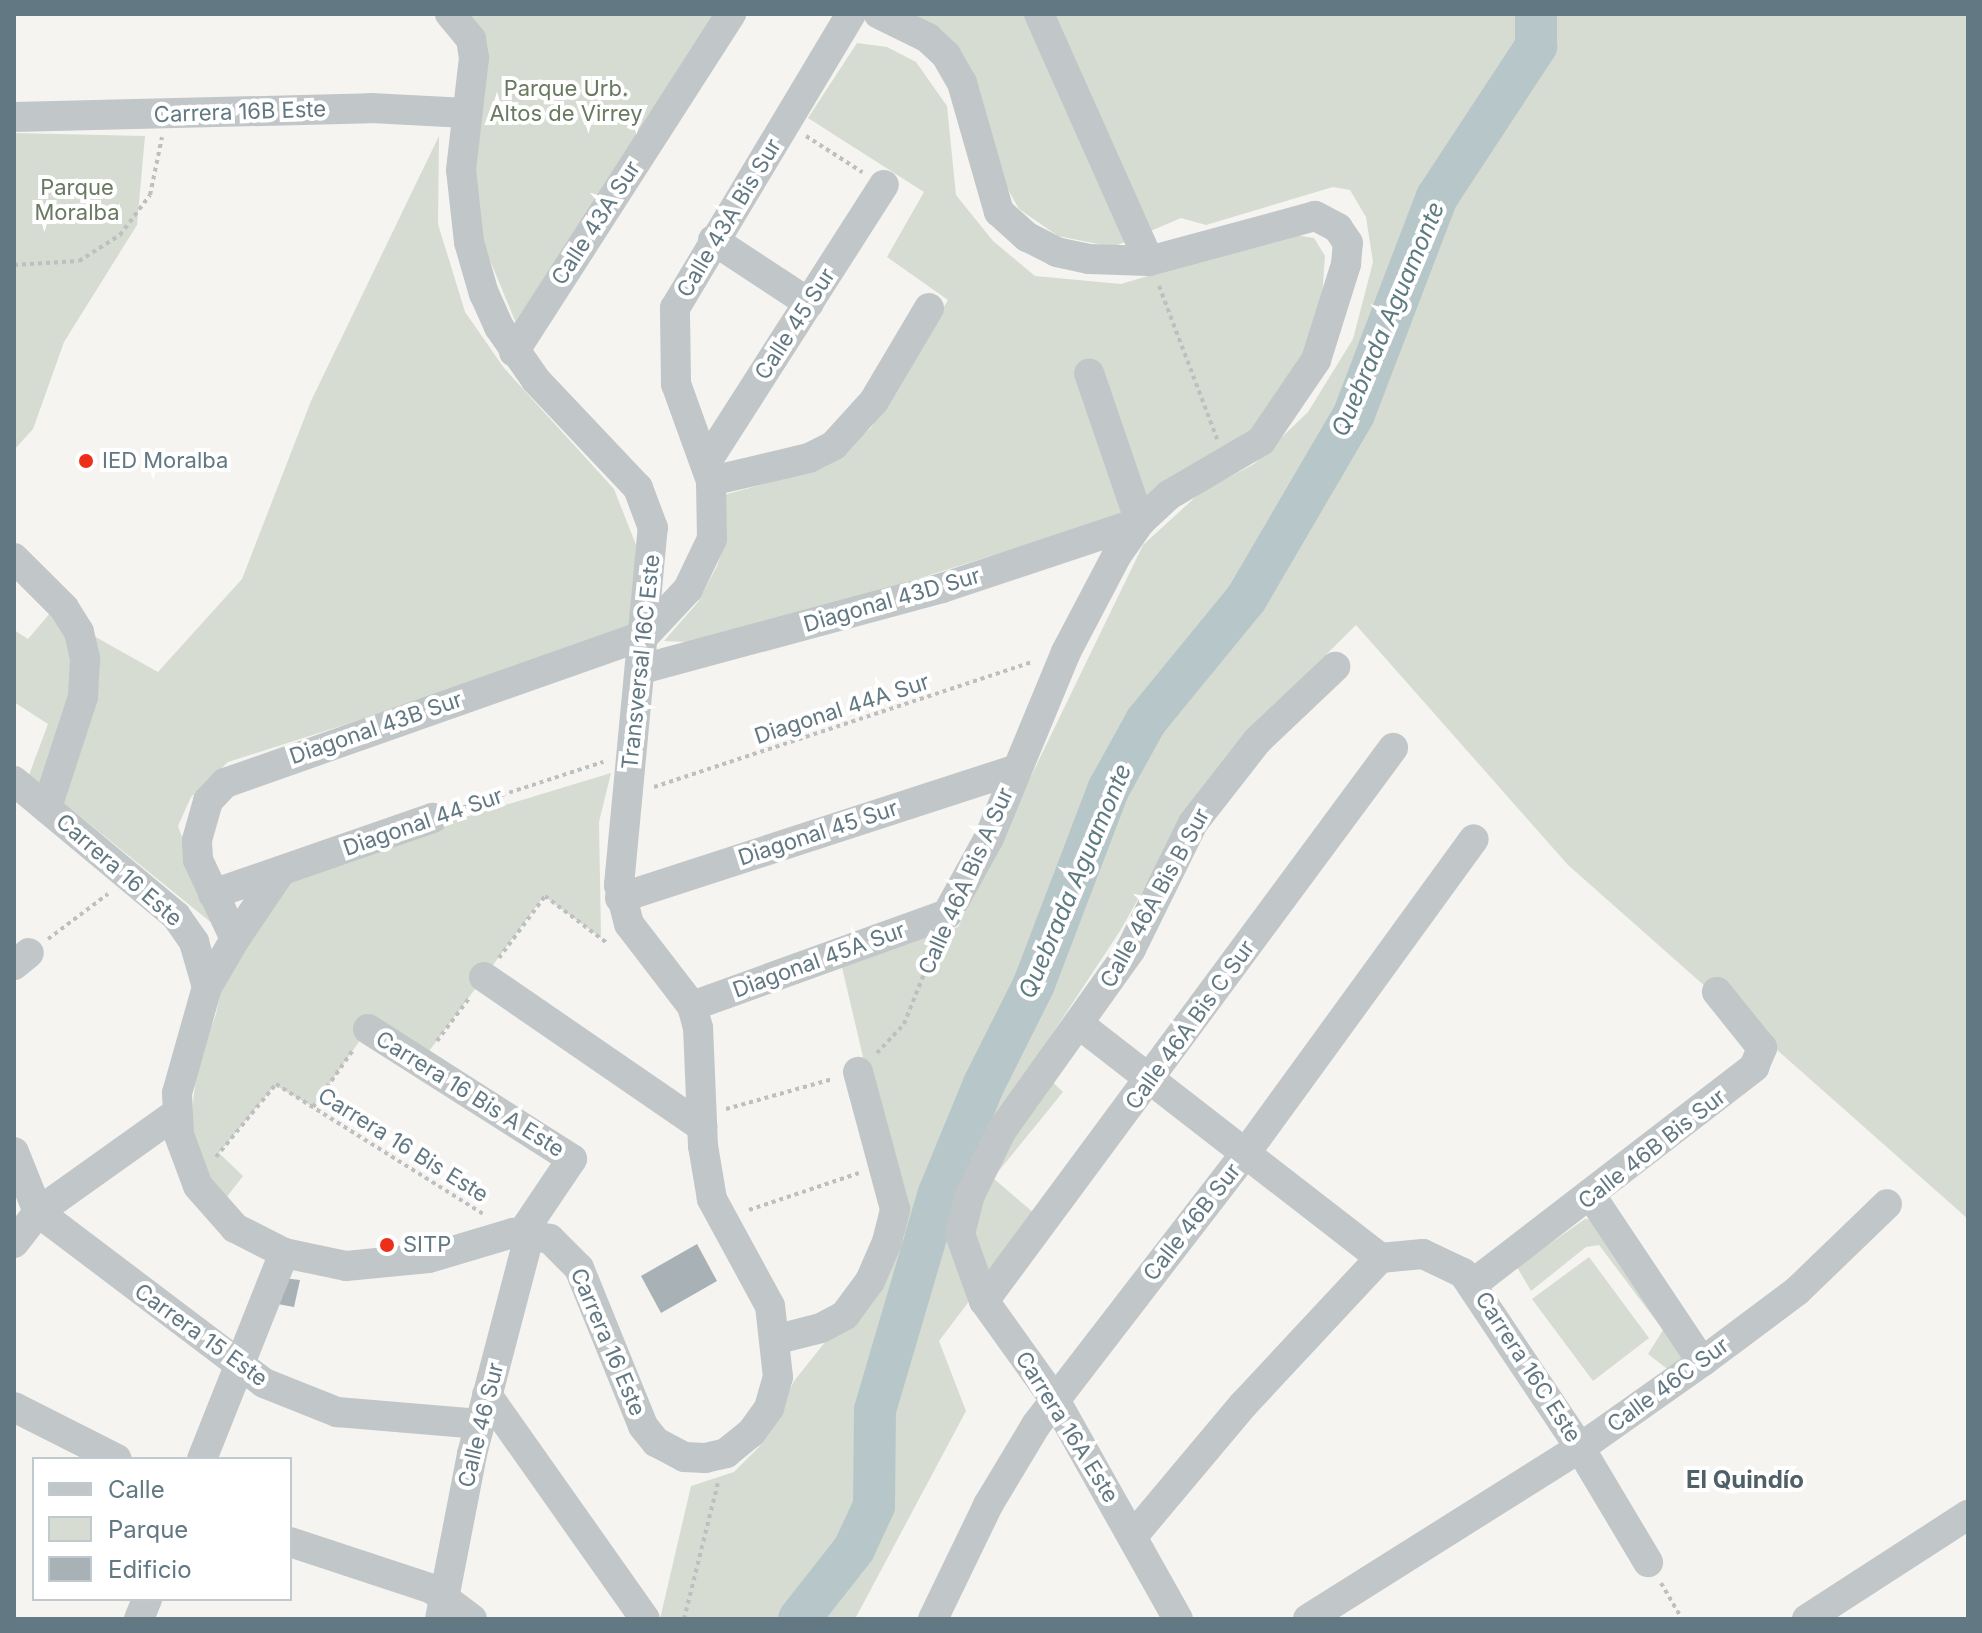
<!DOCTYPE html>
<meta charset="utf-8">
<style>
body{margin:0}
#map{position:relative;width:1982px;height:1633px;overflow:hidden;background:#f5f4f0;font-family:Inter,sans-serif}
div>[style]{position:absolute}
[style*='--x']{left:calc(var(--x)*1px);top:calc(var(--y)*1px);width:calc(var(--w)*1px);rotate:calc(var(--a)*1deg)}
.green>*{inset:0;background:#d6dcd1}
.river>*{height:42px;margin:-21px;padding:0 21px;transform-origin:21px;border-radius:21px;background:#b7c6c9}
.building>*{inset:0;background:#a8b1b5}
.path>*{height:4px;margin-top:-2px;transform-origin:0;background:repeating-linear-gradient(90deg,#bdbfc1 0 4px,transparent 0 8px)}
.minor>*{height:30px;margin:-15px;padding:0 15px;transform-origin:15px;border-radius:15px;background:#c1c6c8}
.dots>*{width:22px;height:22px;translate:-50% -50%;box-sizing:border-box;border:4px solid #fff;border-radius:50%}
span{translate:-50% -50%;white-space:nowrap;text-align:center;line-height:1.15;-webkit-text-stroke:8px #fff;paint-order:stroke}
.park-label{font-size:22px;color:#697a61}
.street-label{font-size:22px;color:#627883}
.poi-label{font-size:22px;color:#627883}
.left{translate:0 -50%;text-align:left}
.water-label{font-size:24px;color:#5d7b80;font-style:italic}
.neighbourhood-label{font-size:24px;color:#506067;font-weight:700}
.frame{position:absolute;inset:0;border:16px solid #627883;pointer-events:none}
.legend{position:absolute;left:32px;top:1457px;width:260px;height:144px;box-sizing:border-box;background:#fff;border:2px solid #c0c9cd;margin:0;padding:10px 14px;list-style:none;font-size:24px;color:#627883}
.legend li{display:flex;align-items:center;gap:16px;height:40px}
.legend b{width:40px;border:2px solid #c0c9cd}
</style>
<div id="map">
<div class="green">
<i style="clip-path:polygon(465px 14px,718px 14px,518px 328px,480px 236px)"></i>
<i style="clip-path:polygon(892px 14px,1968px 14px,1968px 1219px,1568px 865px,1356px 625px,1259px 721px,1192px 804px,1120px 931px,1033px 1063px,1063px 1092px,993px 1178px,1035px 1214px,939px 1341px,966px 1411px,855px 1619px,660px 1619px,691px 1486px,734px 1472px,761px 1445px,794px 1381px,906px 1241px,841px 963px,958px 927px,1143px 545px,1201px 492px,1254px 464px,1308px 412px,1353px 339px,1373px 262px,1366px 217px,1350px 190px,1333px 187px,1206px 225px,1181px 218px,1113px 247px,1058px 236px,1019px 209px,1000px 175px,974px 84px)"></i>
<i style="clip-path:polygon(857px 43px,887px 47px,916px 62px,947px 106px,956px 195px,993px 241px,1035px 276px,1121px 284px,1289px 234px,1314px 238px,1325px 256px,1322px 298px,1294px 382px,1252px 434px,1123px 515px,711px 643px,664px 641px,698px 602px,717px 566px,727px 537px,724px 495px,825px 467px,871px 428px,948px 300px,887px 257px,924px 192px,808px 118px)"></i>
<i style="clip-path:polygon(14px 133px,145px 136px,137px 225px,64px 342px,33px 429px,14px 450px)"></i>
<i style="clip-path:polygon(439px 136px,438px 224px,465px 312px,504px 368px,614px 489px,636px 545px,631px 633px,228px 762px,191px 797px,178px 826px,213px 924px,29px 775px,48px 724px,14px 702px,14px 630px,28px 639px,51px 612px,158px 672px,242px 579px,311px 401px)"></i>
<i style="clip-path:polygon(611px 773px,599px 822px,601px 938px,544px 896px,421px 1062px,368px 1029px,313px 1107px,275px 1085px,219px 1153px,243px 1176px,226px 1198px,198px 1162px,191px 1122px,197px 1066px,216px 1014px,227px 960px,281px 873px)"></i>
<i style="clip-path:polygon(1585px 1219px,1594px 1220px,1682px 1352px,1681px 1362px,1670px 1371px,1648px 1354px,1663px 1330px,1599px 1245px,1586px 1247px,1531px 1291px,1517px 1267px)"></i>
<i style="clip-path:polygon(1589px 1257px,1649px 1338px,1593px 1381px,1532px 1299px)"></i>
</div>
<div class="river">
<i style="--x:799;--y:1619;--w:89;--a:-51.8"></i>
<i style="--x:854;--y:1549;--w:47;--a:-65.1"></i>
<i style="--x:874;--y:1506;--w:96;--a:-89.4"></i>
<i style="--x:875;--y:1410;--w:226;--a:-73.6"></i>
<i style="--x:939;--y:1193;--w:118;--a:-67.6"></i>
<i style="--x:984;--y:1084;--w:112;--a:-63.4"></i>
<i style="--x:1034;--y:984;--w:210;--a:-69.1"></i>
<i style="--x:1109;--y:788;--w:77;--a:-61.1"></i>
<i style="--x:1146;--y:721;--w:158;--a:-50.7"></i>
<i style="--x:1246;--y:599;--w:214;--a:-59.7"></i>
<i style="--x:1354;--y:414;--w:232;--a:-69.1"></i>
<i style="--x:1437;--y:197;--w:181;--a:-56.7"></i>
<i style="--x:1536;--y:46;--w:32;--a:-90"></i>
</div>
<div class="building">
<i style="clip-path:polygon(697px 1244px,717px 1281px,661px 1313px,641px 1276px)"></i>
<i style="clip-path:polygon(283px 1278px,300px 1280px,294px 1307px,272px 1303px)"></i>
</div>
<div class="path">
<i style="--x:806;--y:136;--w:67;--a:32.7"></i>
<i style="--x:14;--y:265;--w:65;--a:-3.5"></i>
<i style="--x:79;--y:261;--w:49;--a:-32.4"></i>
<i style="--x:120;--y:235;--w:50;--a:-53.1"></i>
<i style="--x:150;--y:195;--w:59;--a:-78.3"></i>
<i style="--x:1159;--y:286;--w:164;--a:69.2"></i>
<i style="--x:654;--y:787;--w:399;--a:-18.3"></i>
<i style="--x:456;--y:810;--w:155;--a:-18.1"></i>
<i style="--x:48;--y:939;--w:75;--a:-36.9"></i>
<i style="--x:499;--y:958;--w:77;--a:-53.4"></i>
<i style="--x:545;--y:896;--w:78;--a:37.2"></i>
<i style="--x:437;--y:1041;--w:55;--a:-53.1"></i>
<i style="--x:877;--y:1053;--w:40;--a:-47"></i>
<i style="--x:904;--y:1024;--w:84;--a:-68.3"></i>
<i style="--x:313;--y:1107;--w:70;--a:-54.9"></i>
<i style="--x:726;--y:1109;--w:111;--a:-15.7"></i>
<i style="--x:216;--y:1157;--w:94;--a:-50.6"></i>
<i style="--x:276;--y:1084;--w:244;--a:32.1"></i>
<i style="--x:749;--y:1210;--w:116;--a:-18.6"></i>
<i style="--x:1661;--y:1583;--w:42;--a:59.7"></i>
<i style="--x:684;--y:1619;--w:140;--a:-76"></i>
</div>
<div class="minor">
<i style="--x:1039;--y:14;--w:270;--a:66"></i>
<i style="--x:14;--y:117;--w:357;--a:-1.4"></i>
<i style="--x:371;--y:108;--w:95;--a:3"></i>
<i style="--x:713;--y:240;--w:115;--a:33.3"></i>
<i style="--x:514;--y:352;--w:402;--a:-57.3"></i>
<i style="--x:706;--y:463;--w:330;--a:-57.4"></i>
<i style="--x:711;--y:481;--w:101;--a:-13.2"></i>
<i style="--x:809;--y:458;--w:28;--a:-27"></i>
<i style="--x:834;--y:445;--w:59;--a:-47.7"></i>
<i style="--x:874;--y:401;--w:108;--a:-59.4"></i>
<i style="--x:14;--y:558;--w:71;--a:45"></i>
<i style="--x:64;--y:608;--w:28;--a:58"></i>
<i style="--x:79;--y:632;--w:28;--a:77"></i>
<i style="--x:85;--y:659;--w:38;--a:93"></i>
<i style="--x:83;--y:697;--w:116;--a:108.1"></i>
<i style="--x:642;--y:669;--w:311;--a:-15.1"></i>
<i style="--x:942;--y:588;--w:209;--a:-18.4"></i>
<i style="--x:1140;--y:522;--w:157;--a:-108.9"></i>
<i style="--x:14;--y:781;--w:211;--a:39.8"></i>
<i style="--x:176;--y:916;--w:32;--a:55"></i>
<i style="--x:194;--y:942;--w:47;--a:73.9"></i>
<i style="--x:207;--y:987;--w:110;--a:105.8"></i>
<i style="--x:177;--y:1093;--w:42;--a:87.3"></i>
<i style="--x:179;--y:1135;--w:54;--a:69.6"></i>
<i style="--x:198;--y:1186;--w:56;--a:48.6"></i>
<i style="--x:235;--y:1228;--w:55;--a:27"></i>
<i style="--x:284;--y:1253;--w:63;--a:11.8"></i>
<i style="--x:346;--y:1266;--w:83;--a:-5.5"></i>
<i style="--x:429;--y:1258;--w:88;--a:-16.6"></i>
<i style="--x:513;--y:1233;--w:37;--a:9"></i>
<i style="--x:550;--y:1239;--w:41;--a:45"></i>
<i style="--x:579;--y:1268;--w:170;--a:67.9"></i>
<i style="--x:643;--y:1426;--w:21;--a:51"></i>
<i style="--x:656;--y:1442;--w:32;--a:28"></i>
<i style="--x:684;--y:1457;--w:21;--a:3"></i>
<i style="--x:705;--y:1458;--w:22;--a:-13"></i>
<i style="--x:726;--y:1453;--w:32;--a:-39"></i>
<i style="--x:751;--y:1433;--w:31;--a:-54"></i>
<i style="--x:769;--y:1408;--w:32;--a:-74"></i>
<i style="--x:778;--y:1377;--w:71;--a:-96.4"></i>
<i style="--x:770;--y:1306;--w:122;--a:-118.5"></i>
<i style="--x:712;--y:1199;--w:54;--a:-99.6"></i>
<i style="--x:703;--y:1146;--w:118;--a:-92.4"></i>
<i style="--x:698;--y:1028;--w:23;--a:-105"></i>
<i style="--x:692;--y:1006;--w:103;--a:-127.5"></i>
<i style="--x:629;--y:924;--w:40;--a:-104.4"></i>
<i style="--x:619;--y:885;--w:359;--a:-84.6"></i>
<i style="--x:653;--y:528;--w:43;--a:-110.6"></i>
<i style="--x:638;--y:488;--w:149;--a:-133.4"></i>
<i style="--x:536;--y:380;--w:65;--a:-124.9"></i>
<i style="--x:499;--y:327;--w:36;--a:-114"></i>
<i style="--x:484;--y:294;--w:54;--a:-106.1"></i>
<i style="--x:469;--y:242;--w:72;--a:-96.3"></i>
<i style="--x:461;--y:170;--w:113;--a:-83.4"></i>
<i style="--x:474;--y:58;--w:19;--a:-99"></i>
<i style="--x:471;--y:39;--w:33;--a:-130"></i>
<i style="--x:213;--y:894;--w:233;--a:-19.1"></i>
<i style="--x:620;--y:898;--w:416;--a:-18"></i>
<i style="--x:235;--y:939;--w:82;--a:-55.9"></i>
<i style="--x:14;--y:965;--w:19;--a:-39"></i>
<i style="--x:484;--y:977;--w:265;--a:34.5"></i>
<i style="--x:207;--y:987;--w:56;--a:-59.7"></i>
<i style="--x:235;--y:939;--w:87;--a:-115.1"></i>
<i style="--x:198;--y:860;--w:20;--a:-93"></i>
<i style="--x:197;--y:840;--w:41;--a:-74.2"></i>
<i style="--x:208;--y:801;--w:25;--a:-47"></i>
<i style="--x:225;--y:783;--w:445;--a:-19.4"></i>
<i style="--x:645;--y:635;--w:63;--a:-46.9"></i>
<i style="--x:688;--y:589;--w:55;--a:-64.4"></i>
<i style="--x:712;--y:539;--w:58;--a:-91"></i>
<i style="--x:711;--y:481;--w:103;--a:-109.8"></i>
<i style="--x:676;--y:384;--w:76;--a:-90.8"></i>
<i style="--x:675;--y:308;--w:343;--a:-59.1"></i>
<i style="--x:692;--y:1006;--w:271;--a:-19.8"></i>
<i style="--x:947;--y:914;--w:87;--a:-61.1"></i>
<i style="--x:989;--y:838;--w:201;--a:-67.5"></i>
<i style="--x:1066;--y:652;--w:110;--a:-62.3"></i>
<i style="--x:1117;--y:555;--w:40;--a:-55.1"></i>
<i style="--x:1140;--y:522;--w:40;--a:-43"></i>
<i style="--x:1169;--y:495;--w:107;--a:-30.4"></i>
<i style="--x:1261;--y:441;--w:98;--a:-55.8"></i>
<i style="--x:1316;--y:360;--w:101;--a:-72.6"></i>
<i style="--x:1346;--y:264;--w:21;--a:-85"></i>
<i style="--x:1348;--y:243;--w:18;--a:-124"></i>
<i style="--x:1338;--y:228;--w:26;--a:-152"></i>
<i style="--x:1315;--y:216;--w:172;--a:164.8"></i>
<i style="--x:1149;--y:261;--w:60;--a:-178.1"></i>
<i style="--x:1089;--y:259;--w:33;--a:-168"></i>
<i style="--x:1057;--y:252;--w:34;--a:-153"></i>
<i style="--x:1027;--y:237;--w:38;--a:-138"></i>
<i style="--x:999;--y:212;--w:134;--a:-106"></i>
<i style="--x:962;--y:83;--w:32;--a:-120"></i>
<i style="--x:946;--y:55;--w:25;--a:-137"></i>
<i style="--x:928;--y:38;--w:55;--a:-153.9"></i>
<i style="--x:1080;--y:1025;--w:380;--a:37.8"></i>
<i style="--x:1380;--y:1258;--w:43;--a:-5.3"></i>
<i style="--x:1423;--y:1254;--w:44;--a:25.4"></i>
<i style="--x:1463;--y:1273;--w:211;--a:56.2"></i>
<i style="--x:1580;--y:1448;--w:133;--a:59.2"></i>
<i style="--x:368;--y:1029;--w:242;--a:32.5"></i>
<i style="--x:572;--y:1159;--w:89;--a:124"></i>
<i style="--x:14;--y:1152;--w:65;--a:68.2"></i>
<i style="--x:38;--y:1212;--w:283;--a:37.1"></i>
<i style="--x:264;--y:1383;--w:79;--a:21.7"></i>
<i style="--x:337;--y:1412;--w:143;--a:4.8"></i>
<i style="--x:1592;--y:1197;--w:198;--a:56.3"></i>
<i style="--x:14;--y:1243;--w:39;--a:-52"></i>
<i style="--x:38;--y:1212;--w:171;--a:-35.5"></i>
<i style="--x:1474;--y:1283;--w:354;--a:-37.6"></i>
<i style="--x:1754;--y:1067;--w:21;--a:-67"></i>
<i style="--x:1762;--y:1048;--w:72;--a:-128.8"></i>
<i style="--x:984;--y:1301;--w:688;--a:-53.51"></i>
<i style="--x:778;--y:1339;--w:44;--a:-14.3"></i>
<i style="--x:821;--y:1328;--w:27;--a:-28"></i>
<i style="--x:845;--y:1315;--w:42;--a:-53.7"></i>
<i style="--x:870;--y:1281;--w:43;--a:-66.4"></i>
<i style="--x:887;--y:1242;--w:34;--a:-76"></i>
<i style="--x:895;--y:1209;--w:142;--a:-105.1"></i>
<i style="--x:487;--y:1395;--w:274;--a:54.8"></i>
<i style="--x:14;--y:1407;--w:115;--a:26.8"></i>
<i style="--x:202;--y:1459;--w:222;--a:-68.3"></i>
<i style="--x:1133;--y:1536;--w:171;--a:-50"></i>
<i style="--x:1243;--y:1405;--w:201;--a:-47"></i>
<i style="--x:290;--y:1542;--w:150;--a:18.3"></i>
<i style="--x:432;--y:1589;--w:50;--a:36.9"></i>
<i style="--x:139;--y:1619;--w:22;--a:-68"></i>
<i style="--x:440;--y:1619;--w:168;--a:-79"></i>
<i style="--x:472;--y:1454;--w:228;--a:-75.3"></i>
<i style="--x:933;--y:1619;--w:127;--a:-64.2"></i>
<i style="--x:988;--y:1505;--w:93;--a:-59"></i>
<i style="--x:1036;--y:1425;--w:342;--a:-52.4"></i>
<i style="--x:1245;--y:1154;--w:389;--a:-54"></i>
<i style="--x:1178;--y:1619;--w:251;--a:-119.3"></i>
<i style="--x:1055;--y:1400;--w:122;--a:-125.6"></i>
<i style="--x:984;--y:1301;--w:71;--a:-109.7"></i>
<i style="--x:960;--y:1234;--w:38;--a:-76"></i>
<i style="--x:969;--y:1197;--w:75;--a:-63.8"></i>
<i style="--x:1002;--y:1130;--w:222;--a:-54.5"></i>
<i style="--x:1131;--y:949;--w:140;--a:-63.8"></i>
<i style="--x:1193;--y:823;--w:104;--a:-52"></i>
<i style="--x:1257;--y:741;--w:108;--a:-43.5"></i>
<i style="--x:1308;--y:1619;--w:321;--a:-32.2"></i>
<i style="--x:1580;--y:1448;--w:149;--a:-35.2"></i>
<i style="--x:1702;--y:1362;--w:119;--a:-36.8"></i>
<i style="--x:1797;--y:1291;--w:125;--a:-44"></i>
<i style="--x:1807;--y:1619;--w:192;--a:-32.9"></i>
</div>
<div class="dots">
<i style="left:86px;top:461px;background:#eb2f19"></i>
<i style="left:387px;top:1245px;background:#eb2f19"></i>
</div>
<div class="park-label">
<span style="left:566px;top:101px">Parque Urb.<br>Altos de Virrey</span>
<span style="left:77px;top:200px">Parque<br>Moralba</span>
</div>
<div class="street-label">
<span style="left:240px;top:112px;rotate:-2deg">Carrera 16B Este</span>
<span style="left:729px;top:218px;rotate:-59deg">Calle 43A Bis Sur</span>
<span style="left:596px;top:223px;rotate:-57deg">Calle 43A Sur</span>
<span style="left:795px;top:324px;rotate:-57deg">Calle 45 Sur</span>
<span style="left:892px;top:600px;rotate:-16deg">Diagonal 43D Sur</span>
<span style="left:641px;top:662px;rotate:-84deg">Transversal 16C Este</span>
<span style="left:842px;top:709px;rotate:-18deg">Diagonal 44A Sur</span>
<span style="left:376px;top:728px;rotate:-19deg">Diagonal 43B Sur</span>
<span style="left:423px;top:822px;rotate:-19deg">Diagonal 44 Sur</span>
<span style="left:818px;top:833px;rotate:-18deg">Diagonal 45 Sur</span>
<span style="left:119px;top:870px;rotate:41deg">Carrera 16 Este</span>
<span style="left:966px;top:881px;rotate:-66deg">Calle 46A Bis A Sur</span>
<span style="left:1155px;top:898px;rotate:-61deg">Calle 46A Bis B Sur</span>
<span style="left:819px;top:960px;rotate:-20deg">Diagonal 45A Sur</span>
<span style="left:1190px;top:1025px;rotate:-54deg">Calle 46A Bis C Sur</span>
<span style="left:470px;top:1094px;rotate:32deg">Carrera 16 Bis A Este</span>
<span style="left:403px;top:1145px;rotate:32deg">Carrera 16 Bis Este</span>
<span style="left:1652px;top:1149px;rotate:-38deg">Calle 46B Bis Sur</span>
<span style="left:1192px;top:1222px;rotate:-52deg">Calle 46B Sur</span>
<span style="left:201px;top:1335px;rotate:36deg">Carrera 15 Este</span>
<span style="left:608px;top:1342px;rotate:67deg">Carrera 16 Este</span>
<span style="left:1528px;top:1367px;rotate:57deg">Carrera 16C Este</span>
<span style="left:1668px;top:1385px;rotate:-36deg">Calle 46C Sur</span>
<span style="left:481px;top:1425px;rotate:-76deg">Calle 46 Sur</span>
<span style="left:1067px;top:1427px;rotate:58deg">Carrera 16A Este</span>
</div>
<div class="poi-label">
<span class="left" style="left:102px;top:461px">IED Moralba</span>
<span class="left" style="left:403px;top:1245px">SITP</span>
</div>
<div class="water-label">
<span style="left:1388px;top:319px;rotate:-67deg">Quebrada Aguamonte</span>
<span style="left:1075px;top:881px;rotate:-67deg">Quebrada Aguamonte</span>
</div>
<div class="neighbourhood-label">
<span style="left:1745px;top:1480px">El Quindío</span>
</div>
<div class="frame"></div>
<ul class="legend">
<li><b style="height:10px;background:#c1c6c8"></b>Calle</li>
<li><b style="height:22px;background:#d6dcd1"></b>Parque</li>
<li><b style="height:22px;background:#a8b1b5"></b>Edificio</li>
</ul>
</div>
